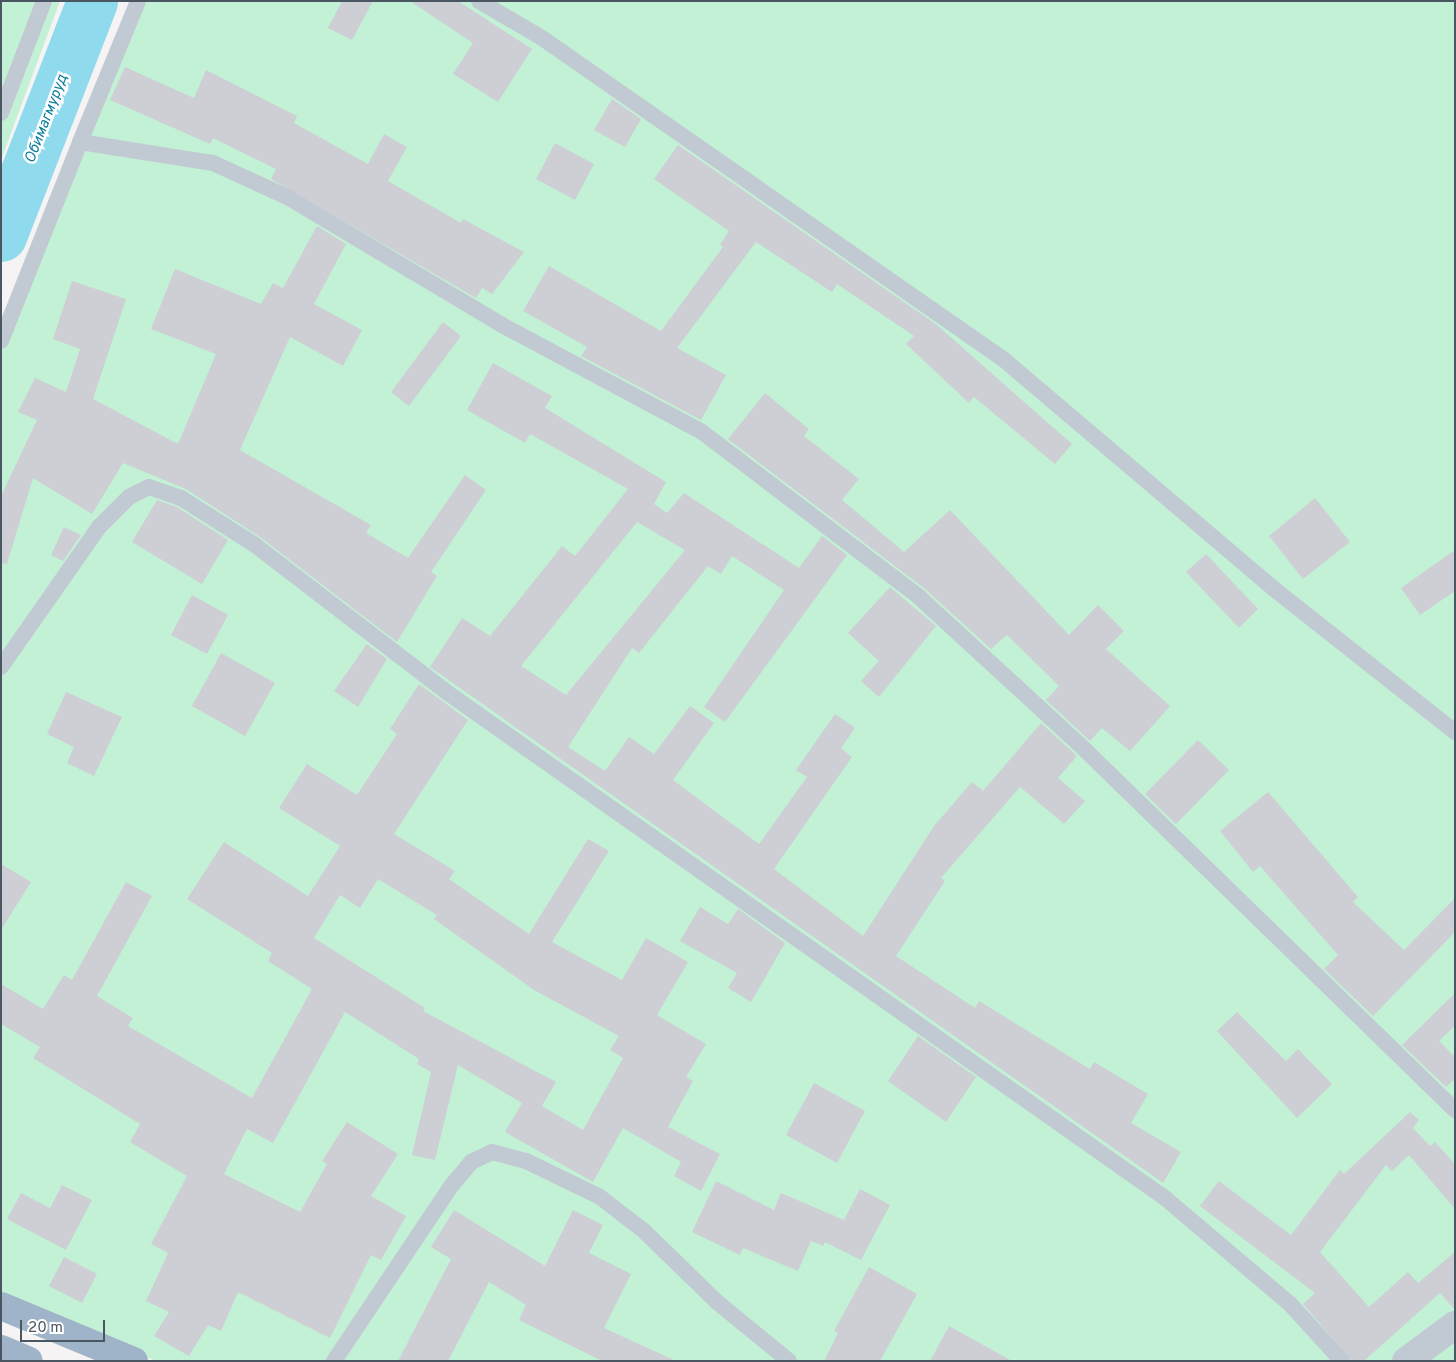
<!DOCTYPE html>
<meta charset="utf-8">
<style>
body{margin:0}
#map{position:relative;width:1456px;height:1362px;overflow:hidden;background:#f5f3f3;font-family:Overpass,sans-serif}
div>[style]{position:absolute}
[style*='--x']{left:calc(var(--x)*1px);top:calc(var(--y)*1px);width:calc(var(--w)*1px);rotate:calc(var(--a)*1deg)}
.green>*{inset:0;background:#c3f1d5}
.river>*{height:51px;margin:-25.5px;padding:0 25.5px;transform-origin:25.5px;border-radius:25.5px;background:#90daee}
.building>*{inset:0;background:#cdcfd5}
.service>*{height:16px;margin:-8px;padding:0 8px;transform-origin:8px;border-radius:8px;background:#c1cad2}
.tertiary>*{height:28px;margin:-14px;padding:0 14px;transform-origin:14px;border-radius:14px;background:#c1cad2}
.trunk>*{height:28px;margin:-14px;padding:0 14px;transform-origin:14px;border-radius:14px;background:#9fb4c9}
span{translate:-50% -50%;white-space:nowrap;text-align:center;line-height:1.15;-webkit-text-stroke:5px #fff;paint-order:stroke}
.water-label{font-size:15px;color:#0c7c9b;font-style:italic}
.frame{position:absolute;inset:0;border:2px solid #4a5661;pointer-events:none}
.scale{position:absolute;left:20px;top:1320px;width:85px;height:22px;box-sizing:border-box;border:2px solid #4a5661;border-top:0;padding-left:6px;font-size:15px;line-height:18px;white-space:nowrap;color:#4a5661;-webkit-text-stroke:4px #fff;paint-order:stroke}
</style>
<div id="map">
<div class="green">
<i style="clip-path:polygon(1px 1px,60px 1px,1px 160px)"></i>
<i style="clip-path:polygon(138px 1px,1455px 1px,1455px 1361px,156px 1361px,1px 1298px,1px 342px)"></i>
</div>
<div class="river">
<i style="--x:1;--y:236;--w:252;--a:-68.8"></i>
</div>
<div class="building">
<i style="clip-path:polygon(342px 1px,373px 1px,352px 40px,328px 28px)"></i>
<i style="clip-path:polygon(410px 1px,458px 1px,532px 49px,498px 102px,453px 74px,473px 43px)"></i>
<i style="clip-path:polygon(125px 67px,194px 98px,206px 70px,297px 116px,294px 123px,368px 164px,384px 134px,407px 147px,388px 181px,461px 223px,463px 219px,524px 252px,492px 294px,482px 288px,476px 298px,271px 179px,276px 169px,213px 138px,210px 144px,110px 100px)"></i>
<i style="clip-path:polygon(612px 99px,641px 119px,625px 147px,594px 130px)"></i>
<i style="clip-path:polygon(555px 143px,594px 164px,575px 200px,536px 179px)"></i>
<i style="clip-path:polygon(678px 145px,937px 325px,1072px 444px,1055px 464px,974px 397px,969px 403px,906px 344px,914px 336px,837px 284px,832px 292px,756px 242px,677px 348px,726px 375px,701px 420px,581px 356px,587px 347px,523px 311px,549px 266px,661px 331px,723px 247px,720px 245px,729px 231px,654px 179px)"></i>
<i style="clip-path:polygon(317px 226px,346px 244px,314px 304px,362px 330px,343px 366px,290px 337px,240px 450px,371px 525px,366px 533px,408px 558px,465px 475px,486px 490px,431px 572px,437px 576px,397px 642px,260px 537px,186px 489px,123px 463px,92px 514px,33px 478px,7px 564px,1px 563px,1px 496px,37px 420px,18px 412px,35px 378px,66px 392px,80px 349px,53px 339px,72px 281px,126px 299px,93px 399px,178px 444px,216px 354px,151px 329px,175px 269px,261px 304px,273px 283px,283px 288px)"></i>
<i style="clip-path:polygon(443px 322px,461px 336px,409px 406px,391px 392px)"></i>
<i style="clip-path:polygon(evenodd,493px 363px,552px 396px,545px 408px,666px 482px,654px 504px,667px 513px,684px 493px,799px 568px,822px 536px,847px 555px,725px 722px,704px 707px,784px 590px,732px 556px,721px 574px,708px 566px,639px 653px,632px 648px,568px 747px,605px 771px,629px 737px,654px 754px,690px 706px,714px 723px,673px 780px,759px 844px,807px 777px,796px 770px,835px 714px,855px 728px,841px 748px,852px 757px,774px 869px,863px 936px,934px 826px,972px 782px,983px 791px,1041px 723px,1077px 756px,1058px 778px,1085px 801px,1064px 824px,1020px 787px,941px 878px,945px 881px,896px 956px,975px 1008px,979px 1001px,1090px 1069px,1094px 1062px,1148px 1094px,1131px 1123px,1181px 1152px,1163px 1183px,430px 667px,462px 618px,490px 636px,562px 546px,575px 556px,628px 489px,530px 434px,525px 443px,467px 410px,493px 363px,637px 522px,685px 550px,566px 695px,521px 666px,637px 522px)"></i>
<i style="clip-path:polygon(765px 393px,809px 429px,804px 436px,859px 479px,842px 500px,904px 552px,950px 510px,1069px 635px,1098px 605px,1124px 631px,1106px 649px,1170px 706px,1130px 751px,1102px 728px,1090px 741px,1046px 700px,1059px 686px,1007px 635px,991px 649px,925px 589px,728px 439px)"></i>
<i style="clip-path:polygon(1315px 498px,1350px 542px,1303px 579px,1269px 536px)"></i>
<i style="clip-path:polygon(157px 500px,177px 507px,228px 540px,202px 584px,132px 542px)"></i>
<i style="clip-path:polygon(64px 527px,81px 535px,63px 561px,51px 555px)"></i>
<i style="clip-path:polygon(1455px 550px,1455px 591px,1420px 615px,1401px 588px)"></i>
<i style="clip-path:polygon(1206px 554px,1258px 609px,1239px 628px,1186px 572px)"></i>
<i style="clip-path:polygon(890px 587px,936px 626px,879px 697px,861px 681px,879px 661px,848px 633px)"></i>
<i style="clip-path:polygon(192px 595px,228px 615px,207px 654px,171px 635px)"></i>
<i style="clip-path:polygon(367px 644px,387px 659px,358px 707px,334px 691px)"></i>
<i style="clip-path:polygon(221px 653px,275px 683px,245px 736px,192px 706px)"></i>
<i style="clip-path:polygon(evenodd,419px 684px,468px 720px,394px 834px,455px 871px,449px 879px,529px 934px,588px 839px,609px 851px,552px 942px,622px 980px,646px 938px,688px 962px,657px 1015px,706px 1044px,686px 1077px,693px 1081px,668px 1127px,720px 1154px,701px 1191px,674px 1176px,681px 1162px,623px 1128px,593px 1182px,505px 1132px,522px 1103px,458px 1065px,435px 1160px,412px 1155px,431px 1072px,417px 1064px,419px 1059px,345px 1012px,273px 1143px,247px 1129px,224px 1174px,300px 1212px,327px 1164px,322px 1161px,347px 1122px,398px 1154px,371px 1196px,406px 1216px,381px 1260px,371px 1255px,330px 1338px,238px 1292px,221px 1331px,208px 1325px,189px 1356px,154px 1336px,169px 1312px,146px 1301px,168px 1253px,151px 1244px,187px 1176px,130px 1142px,140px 1124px,33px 1058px,40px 1047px,1px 1024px,1px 984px,43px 1009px,64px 975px,72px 980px,126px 882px,152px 896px,97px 996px,133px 1018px,128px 1026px,252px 1098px,312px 989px,268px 961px,272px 953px,187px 899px,224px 842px,308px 896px,340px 846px,279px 808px,307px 764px,357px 795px,397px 734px,390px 729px,419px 684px,378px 879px,437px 915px,434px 919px,534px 990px,619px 1036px,610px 1050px,623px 1058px,583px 1130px,542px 1106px,556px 1082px,423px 1011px,425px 1008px,314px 938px,340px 895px,360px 908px,378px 879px)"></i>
<i style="clip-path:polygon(66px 692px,122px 717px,94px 776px,67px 763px,74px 747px,47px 734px)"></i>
<i style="clip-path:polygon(1198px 740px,1229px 770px,1176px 824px,1145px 794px)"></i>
<i style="clip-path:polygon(1268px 792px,1358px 897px,1353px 902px,1404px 950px,1455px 898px,1455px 932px,1373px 1016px,1324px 969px,1338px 955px,1260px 866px,1253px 872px,1220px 831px)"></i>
<i style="clip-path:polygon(1px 864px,31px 882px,1px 930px)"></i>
<i style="clip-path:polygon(700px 907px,728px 924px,738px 909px,785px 943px,751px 1002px,728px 988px,737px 973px,680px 941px)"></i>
<i style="clip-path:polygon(1455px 993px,1455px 1026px,1439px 1041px,1455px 1057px,1455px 1079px,1446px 1087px,1402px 1045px)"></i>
<i style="clip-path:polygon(1237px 1012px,1286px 1061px,1298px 1049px,1332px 1084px,1297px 1118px,1217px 1031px)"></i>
<i style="clip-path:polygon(918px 1036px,976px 1077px,946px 1122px,888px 1081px)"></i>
<i style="clip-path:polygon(814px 1083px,865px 1111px,837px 1163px,786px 1135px)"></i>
<i style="clip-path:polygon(1410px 1112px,1419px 1120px,1413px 1128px,1430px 1146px,1435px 1142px,1455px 1164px,1455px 1209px,1409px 1155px,1392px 1171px,1386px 1165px,1320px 1252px,1369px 1307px,1408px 1272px,1418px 1283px,1455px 1252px,1455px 1310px,1440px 1293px,1364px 1361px,1352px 1361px,1303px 1304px,1315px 1293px,1200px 1206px,1219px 1181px,1291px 1235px,1340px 1170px,1344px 1174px)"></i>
<i style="clip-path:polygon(716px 1181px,774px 1210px,781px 1193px,844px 1220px,860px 1189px,890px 1205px,861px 1260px,825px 1242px,823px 1246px,811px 1241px,798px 1271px,743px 1248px,740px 1255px,692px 1232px)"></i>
<i style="clip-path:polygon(62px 1185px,92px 1200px,66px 1250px,7px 1219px,21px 1193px,50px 1208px)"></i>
<i style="clip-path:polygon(454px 1210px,545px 1266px,573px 1210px,603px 1225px,589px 1253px,631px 1274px,604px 1328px,676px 1361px,602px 1361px,519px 1320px,526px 1305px,489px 1282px,448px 1361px,398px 1361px,451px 1259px,431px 1247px)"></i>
<i style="clip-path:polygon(64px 1257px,97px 1274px,82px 1303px,49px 1286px)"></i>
<i style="clip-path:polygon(869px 1267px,917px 1294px,880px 1361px,824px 1361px,838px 1333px,834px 1331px)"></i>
<i style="clip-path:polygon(949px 1326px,1012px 1361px,930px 1361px)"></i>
</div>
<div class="service">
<i style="--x:479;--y:1;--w:73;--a:30.4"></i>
<i style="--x:542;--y:38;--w:562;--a:34.85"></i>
<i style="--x:1003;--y:359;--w:355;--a:40.3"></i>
<i style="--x:1274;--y:589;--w:231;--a:38.3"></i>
<i style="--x:1;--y:113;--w:120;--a:-69"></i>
<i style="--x:80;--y:142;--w:152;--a:-67.6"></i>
<i style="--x:1;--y:341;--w:214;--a:-68.3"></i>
<i style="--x:80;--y:142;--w:135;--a:9"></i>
<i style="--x:213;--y:163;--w:84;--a:24.7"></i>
<i style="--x:289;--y:198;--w:246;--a:30.8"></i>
<i style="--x:500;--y:324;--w:229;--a:28.1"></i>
<i style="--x:702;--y:432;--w:273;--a:37.2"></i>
<i style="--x:919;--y:597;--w:217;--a:42.6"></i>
<i style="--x:1079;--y:744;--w:525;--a:44.23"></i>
<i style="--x:1;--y:667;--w:171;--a:-55"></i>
<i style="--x:99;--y:527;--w:42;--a:-45"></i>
<i style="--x:129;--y:497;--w:22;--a:-27"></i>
<i style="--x:149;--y:487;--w:34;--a:19"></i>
<i style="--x:181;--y:498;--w:88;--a:32.4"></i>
<i style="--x:255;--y:545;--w:240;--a:37.5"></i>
<i style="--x:445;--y:691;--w:881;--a:35.15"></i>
<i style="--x:1165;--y:1198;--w:165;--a:40.3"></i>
<i style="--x:1291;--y:1305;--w:76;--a:47.7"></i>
<i style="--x:334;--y:1361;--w:212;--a:-56.2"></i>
<i style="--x:452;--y:1185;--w:30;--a:-50"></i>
<i style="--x:471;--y:1162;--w:23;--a:-25"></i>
<i style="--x:492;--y:1152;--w:35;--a:15"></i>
<i style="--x:526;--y:1161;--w:82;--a:25.9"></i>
<i style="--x:600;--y:1197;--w:56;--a:37.7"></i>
<i style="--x:644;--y:1231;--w:102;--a:44.2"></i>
<i style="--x:717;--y:1302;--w:93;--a:39.3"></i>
</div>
<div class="tertiary">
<i style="--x:1406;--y:1361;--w:61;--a:-36.3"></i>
</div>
<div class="trunk">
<i style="--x:1;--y:1306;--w:144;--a:22.5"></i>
<i style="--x:1;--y:1349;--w:30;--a:23"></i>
</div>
<div class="water-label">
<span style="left:47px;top:119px;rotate:-69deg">Обимагмуруд</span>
</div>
<div class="frame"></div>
<div class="scale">20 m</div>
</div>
